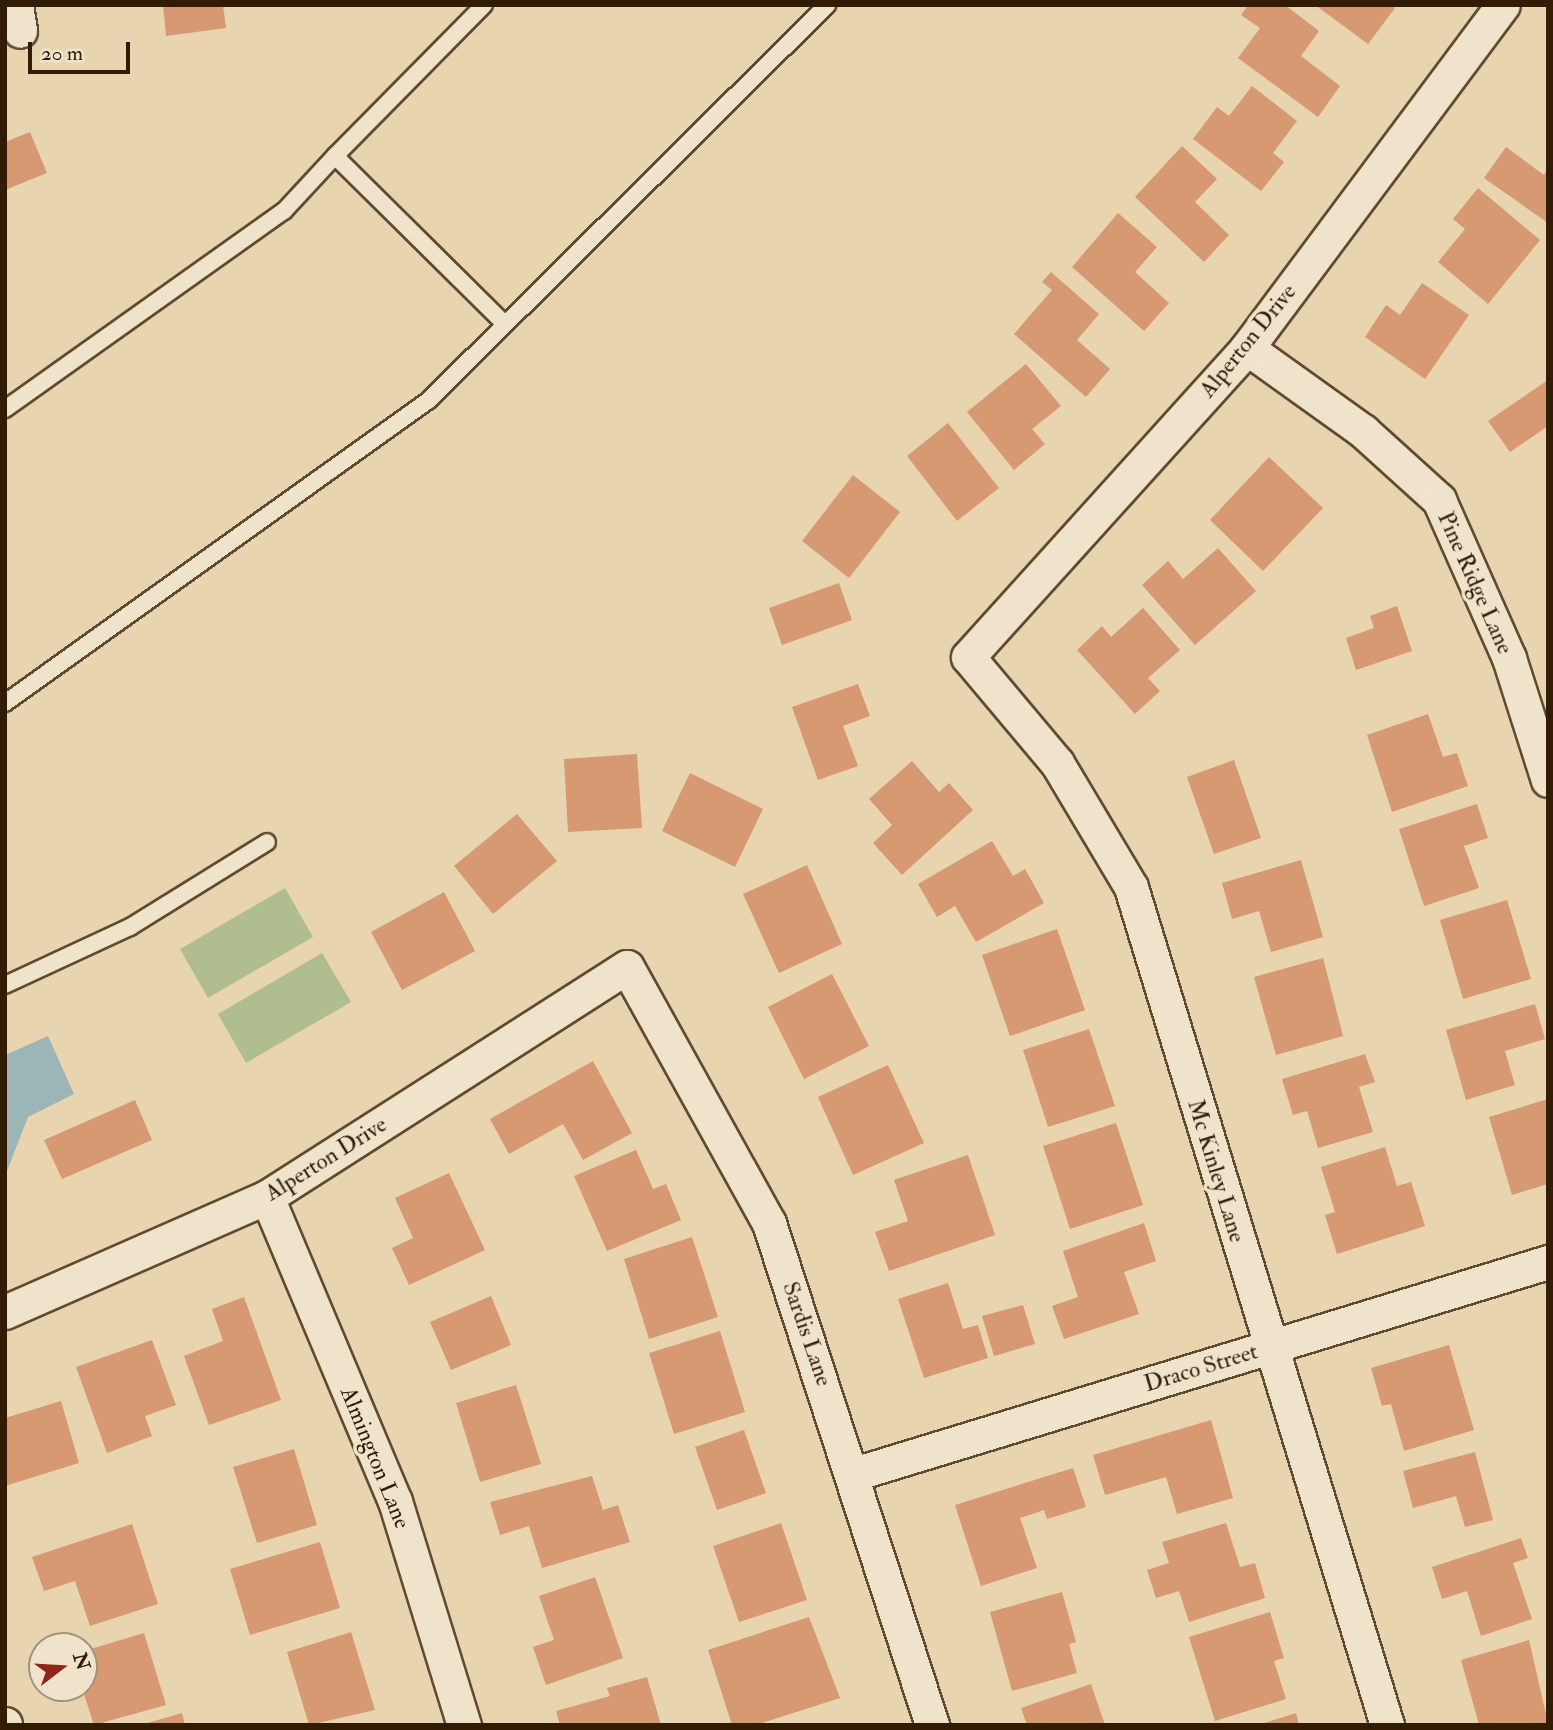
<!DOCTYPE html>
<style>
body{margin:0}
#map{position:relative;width:1553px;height:1730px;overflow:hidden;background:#e8d4af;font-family:"IM FELL Double Pica",serif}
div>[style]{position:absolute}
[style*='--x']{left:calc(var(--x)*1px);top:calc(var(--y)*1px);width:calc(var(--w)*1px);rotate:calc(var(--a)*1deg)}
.green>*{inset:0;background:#b0be8f}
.water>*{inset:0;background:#9cb5b6}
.building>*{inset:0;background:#d69972}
.roads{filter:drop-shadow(2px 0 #604a30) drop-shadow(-2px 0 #604a30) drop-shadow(0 2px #604a30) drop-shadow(0 -2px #604a30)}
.lane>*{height:16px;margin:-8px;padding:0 8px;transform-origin:8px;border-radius:8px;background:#f0e3cb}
.street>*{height:33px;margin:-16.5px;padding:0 16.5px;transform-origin:16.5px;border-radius:16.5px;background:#f0e3cb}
span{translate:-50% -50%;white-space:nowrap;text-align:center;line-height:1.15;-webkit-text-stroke:7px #f0e3cb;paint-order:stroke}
.street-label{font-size:23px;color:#331c06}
.frame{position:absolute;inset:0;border:7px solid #331c06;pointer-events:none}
.north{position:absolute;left:28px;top:1632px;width:70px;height:70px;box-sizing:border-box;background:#f0e3cb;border:2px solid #a4937c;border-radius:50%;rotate:73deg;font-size:19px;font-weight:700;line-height:28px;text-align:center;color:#331c06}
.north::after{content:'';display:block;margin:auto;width:24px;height:32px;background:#8f2418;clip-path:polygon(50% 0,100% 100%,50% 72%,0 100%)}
.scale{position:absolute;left:28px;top:42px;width:102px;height:32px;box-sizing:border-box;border:4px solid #331c06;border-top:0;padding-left:9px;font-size:21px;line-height:24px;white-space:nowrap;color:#331c06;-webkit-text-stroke:5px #f0e3cb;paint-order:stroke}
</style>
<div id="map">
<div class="green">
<i style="clip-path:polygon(285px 888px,313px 937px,208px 998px,180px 949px)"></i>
<i style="clip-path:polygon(322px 953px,351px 1002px,246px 1063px,218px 1014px)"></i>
</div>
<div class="water">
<i style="clip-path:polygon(48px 1036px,74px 1094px,28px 1117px,5px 1176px,5px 1055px)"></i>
</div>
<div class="building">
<i style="clip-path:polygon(163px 5px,223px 5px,226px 28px,166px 36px)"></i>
<i style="clip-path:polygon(1248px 5px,1285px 5px,1319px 31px,1301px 56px,1340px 86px,1318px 117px,1238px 58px,1260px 28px,1241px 15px)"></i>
<i style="clip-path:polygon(1315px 5px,1391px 5px,1395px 8px,1368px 44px)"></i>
<i style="clip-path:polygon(1252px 86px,1297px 121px,1273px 153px,1284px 162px,1261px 191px,1193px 139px,1217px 107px,1229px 116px)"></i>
<i style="clip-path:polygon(30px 132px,47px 173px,5px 190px,5px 142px)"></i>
<i style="clip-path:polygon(1182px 146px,1217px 179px,1195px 202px,1229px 235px,1204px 262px,1135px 197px)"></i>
<i style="clip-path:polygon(1506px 147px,1544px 175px,1548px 169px,1548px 223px,1484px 178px)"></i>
<i style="clip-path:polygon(1478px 188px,1540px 240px,1488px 304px,1438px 262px,1465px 229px,1453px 219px)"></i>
<i style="clip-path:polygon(1118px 213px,1157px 247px,1135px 272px,1169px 303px,1144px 331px,1072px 267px)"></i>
<i style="clip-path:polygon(1051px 272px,1099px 314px,1077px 340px,1110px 369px,1086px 397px,1014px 334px,1052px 290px,1042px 282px)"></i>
<i style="clip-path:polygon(1422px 283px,1469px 315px,1425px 379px,1365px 337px,1386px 305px,1400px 315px)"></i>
<i style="clip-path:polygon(1026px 364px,1061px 406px,1032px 429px,1045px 444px,1014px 470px,967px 412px)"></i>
<i style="clip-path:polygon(1548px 380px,1548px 426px,1510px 452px,1488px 421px)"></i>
<i style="clip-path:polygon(948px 423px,999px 488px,957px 521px,907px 456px)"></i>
<i style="clip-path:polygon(1269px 457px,1323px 508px,1263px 571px,1210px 520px)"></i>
<i style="clip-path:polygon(853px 475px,900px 512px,849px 578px,802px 541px)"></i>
<i style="clip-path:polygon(1218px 548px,1256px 591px,1195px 645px,1142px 585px,1168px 561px,1183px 579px)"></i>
<i style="clip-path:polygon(839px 583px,852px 620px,782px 645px,769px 608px)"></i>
<i style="clip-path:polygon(1397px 606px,1412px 651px,1356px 670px,1346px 638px,1374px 628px,1370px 616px)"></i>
<i style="clip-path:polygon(1143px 608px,1180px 650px,1148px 678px,1160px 691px,1135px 714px,1077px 650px,1102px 626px,1111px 637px)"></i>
<i style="clip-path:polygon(858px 684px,870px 716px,843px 726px,858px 766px,818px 780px,792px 707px)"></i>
<i style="clip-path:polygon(1428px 714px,1443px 757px,1457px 753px,1468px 786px,1392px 812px,1367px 735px)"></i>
<i style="clip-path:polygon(637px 754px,642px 828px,568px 832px,564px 759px)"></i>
<i style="clip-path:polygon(1234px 760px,1261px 838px,1214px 854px,1187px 777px)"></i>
<i style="clip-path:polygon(912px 761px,939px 792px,949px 783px,973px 810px,902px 875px,873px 843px,892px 825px,869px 799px)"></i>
<i style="clip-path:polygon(690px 773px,763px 809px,735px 867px,662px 831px)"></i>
<i style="clip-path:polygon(1477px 804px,1488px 838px,1464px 846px,1479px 888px,1424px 906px,1399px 829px)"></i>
<i style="clip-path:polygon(517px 814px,557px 861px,493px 914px,454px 866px)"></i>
<i style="clip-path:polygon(992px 841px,1013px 876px,1025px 869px,1044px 903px,976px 942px,955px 906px,937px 917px,918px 884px)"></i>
<i style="clip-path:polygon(1301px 860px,1323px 937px,1271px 952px,1259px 911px,1232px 919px,1222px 883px)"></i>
<i style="clip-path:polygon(807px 865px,842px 944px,779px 973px,743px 894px)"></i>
<i style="clip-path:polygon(444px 892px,475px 951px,402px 990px,371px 932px)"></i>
<i style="clip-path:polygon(1507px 900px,1531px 979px,1463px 999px,1440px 920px)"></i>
<i style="clip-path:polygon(1057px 929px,1085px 1010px,1010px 1036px,982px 955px)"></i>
<i style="clip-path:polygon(1323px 958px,1343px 1036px,1276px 1055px,1254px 977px)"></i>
<i style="clip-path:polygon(832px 974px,869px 1046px,804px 1079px,768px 1007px)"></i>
<i style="clip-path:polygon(1535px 1004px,1545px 1039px,1505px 1051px,1515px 1085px,1466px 1100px,1446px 1030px)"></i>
<i style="clip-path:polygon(1089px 1029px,1115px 1106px,1048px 1127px,1023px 1050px)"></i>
<i style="clip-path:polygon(1365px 1054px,1375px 1082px,1359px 1087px,1373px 1132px,1318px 1148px,1307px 1111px,1293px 1115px,1282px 1079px)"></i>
<i style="clip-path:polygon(593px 1061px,632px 1133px,583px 1160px,563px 1124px,509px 1154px,490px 1119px)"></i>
<i style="clip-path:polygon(888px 1065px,924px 1143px,853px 1175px,818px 1097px)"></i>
<i style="clip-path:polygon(1548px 1099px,1548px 1184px,1512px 1195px,1489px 1117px)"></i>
<i style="clip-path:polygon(135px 1100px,152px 1140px,62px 1179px,44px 1140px)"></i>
<i style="clip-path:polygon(1116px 1123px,1143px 1205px,1070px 1229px,1043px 1146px)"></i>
<i style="clip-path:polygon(1385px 1147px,1397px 1186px,1411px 1182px,1425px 1226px,1337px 1254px,1325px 1215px,1335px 1212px,1321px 1167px)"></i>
<i style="clip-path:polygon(636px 1150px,653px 1189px,666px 1184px,681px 1220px,607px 1251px,574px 1176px)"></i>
<i style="clip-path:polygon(968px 1155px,995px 1235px,889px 1271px,875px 1232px,908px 1221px,894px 1180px)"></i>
<i style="clip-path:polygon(449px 1173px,485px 1250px,409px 1285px,392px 1248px,413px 1238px,395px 1198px)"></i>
<i style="clip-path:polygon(1144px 1223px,1156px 1261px,1124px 1272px,1139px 1314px,1064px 1339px,1052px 1306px,1078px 1297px,1063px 1251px)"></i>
<i style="clip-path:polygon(692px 1237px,718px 1317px,649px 1339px,624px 1259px)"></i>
<i style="clip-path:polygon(948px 1283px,963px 1329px,978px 1325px,988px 1358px,924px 1378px,898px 1299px)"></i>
<i style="clip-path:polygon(491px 1296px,511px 1345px,451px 1370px,430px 1322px)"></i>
<i style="clip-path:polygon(244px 1297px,281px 1400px,209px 1425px,184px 1356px,223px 1341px,212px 1309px)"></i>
<i style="clip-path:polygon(1023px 1305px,1035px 1344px,994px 1356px,982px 1316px)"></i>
<i style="clip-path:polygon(720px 1331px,745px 1412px,674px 1434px,649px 1353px)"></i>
<i style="clip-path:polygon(152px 1340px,176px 1405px,145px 1416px,152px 1436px,107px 1453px,76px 1367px)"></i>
<i style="clip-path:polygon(1449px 1345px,1474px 1430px,1404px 1451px,1391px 1404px,1382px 1406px,1371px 1368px)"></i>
<i style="clip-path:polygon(516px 1385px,541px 1464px,480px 1482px,456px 1403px)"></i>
<i style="clip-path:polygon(61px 1401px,79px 1463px,5px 1486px,5px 1418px)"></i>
<i style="clip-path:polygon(1211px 1420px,1233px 1498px,1177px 1514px,1166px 1477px,1105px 1495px,1093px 1455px)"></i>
<i style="clip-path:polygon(744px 1430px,766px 1493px,717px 1510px,695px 1447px)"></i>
<i style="clip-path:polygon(294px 1449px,317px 1525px,257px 1543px,233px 1467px)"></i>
<i style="clip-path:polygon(1475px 1452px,1493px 1520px,1465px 1527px,1456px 1496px,1413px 1508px,1403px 1471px)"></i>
<i style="clip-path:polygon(1073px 1468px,1086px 1507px,1047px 1519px,1044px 1510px,1020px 1518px,1037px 1568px,981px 1586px,955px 1505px)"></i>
<i style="clip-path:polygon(592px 1476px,603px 1510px,618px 1505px,630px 1542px,542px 1568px,529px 1526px,500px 1535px,490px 1502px)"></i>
<i style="clip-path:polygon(781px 1523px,807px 1600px,739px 1622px,713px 1546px)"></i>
<i style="clip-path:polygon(1226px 1523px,1240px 1567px,1255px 1563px,1265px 1598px,1189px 1622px,1179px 1591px,1156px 1598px,1147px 1570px,1169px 1563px,1162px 1542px)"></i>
<i style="clip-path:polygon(132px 1524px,158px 1604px,90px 1626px,75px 1581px,44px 1591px,32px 1557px)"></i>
<i style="clip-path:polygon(1521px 1538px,1528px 1558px,1513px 1563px,1532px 1619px,1481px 1636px,1467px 1591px,1442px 1599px,1432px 1567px)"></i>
<i style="clip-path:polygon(320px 1542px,340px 1608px,250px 1635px,230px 1569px)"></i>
<i style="clip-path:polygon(595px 1577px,623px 1658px,546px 1685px,533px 1647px,554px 1640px,539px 1596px)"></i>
<i style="clip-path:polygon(1062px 1592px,1076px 1642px,1069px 1644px,1077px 1673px,1012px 1691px,990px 1612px)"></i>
<i style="clip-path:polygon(1270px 1612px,1284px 1658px,1274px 1661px,1286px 1699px,1215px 1721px,1189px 1637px)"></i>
<i style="clip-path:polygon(809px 1617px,840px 1698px,756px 1725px,732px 1725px,708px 1650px)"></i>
<i style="clip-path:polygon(351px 1632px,375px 1710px,309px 1725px,287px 1652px)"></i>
<i style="clip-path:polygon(144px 1633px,166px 1705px,94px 1725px,82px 1688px,84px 1651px)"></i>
<i style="clip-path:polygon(1529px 1640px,1548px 1723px,1479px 1725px,1461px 1660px)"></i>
<i style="clip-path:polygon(647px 1677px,661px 1725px,560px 1725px,556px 1711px,610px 1696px,607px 1688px)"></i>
<i style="clip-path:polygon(1091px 1684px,1105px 1725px,1027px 1725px,1021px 1708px)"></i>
<i style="clip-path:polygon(182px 1713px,185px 1725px,144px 1725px,144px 1724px)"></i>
<i style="clip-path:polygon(1296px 1713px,1299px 1725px,1261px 1725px,1261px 1724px)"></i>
</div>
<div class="roads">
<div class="lane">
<i style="--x:484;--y:5;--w:212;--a:134.6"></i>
<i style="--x:335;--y:156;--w:239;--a:44.7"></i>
<i style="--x:5;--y:409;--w:342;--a:-35.4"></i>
<i style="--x:284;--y:211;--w:75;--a:-47.2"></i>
<i style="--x:5;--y:703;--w:521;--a:-35.55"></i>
<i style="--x:429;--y:400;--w:561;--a:-44.78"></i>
<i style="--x:5;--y:985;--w:138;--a:-24.9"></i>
<i style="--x:130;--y:927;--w:161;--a:-31.8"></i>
</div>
<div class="street">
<i style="--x:16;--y:5;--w:26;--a:81"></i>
<i style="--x:1247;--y:348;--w:143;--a:35.6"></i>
<i style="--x:1363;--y:431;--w:103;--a:42.2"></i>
<i style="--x:1439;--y:500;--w:173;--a:66.1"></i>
<i style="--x:1509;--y:658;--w:128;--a:72.3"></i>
<i style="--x:267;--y:1197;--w:330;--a:67.2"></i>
<i style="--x:395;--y:1501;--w:234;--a:72.9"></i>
<i style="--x:5;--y:1312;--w:286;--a:-23.7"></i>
<i style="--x:267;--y:1197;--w:427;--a:-32.6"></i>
<i style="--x:627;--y:967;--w:293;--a:61"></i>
<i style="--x:769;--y:1223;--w:528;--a:72.01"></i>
<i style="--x:854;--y:1474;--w:726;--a:-16.99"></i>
<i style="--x:5;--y:1724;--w:1;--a:90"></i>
<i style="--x:1387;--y:1725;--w:876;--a:-106.99"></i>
<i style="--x:1131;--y:887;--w:144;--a:-120.8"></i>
<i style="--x:1057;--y:763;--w:138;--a:-130"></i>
<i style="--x:968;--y:657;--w:416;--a:-47.9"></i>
<i style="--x:1247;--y:348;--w:428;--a:-53.3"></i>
</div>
</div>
<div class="street-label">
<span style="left:1248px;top:341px;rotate:-51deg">Alperton Drive</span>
<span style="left:1475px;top:583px;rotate:66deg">Pine Ridge Lane</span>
<span style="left:326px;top:1159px;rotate:-32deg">Alperton Drive</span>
<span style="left:1216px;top:1171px;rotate:73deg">Mc Kinley Lane</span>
<span style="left:807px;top:1334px;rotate:71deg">Sardis Lane</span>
<span style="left:1201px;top:1368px;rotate:-17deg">Draco Street</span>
<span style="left:375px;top:1458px;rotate:68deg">Almington Lane</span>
</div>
<div class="frame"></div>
<div class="north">N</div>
<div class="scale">20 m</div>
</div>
